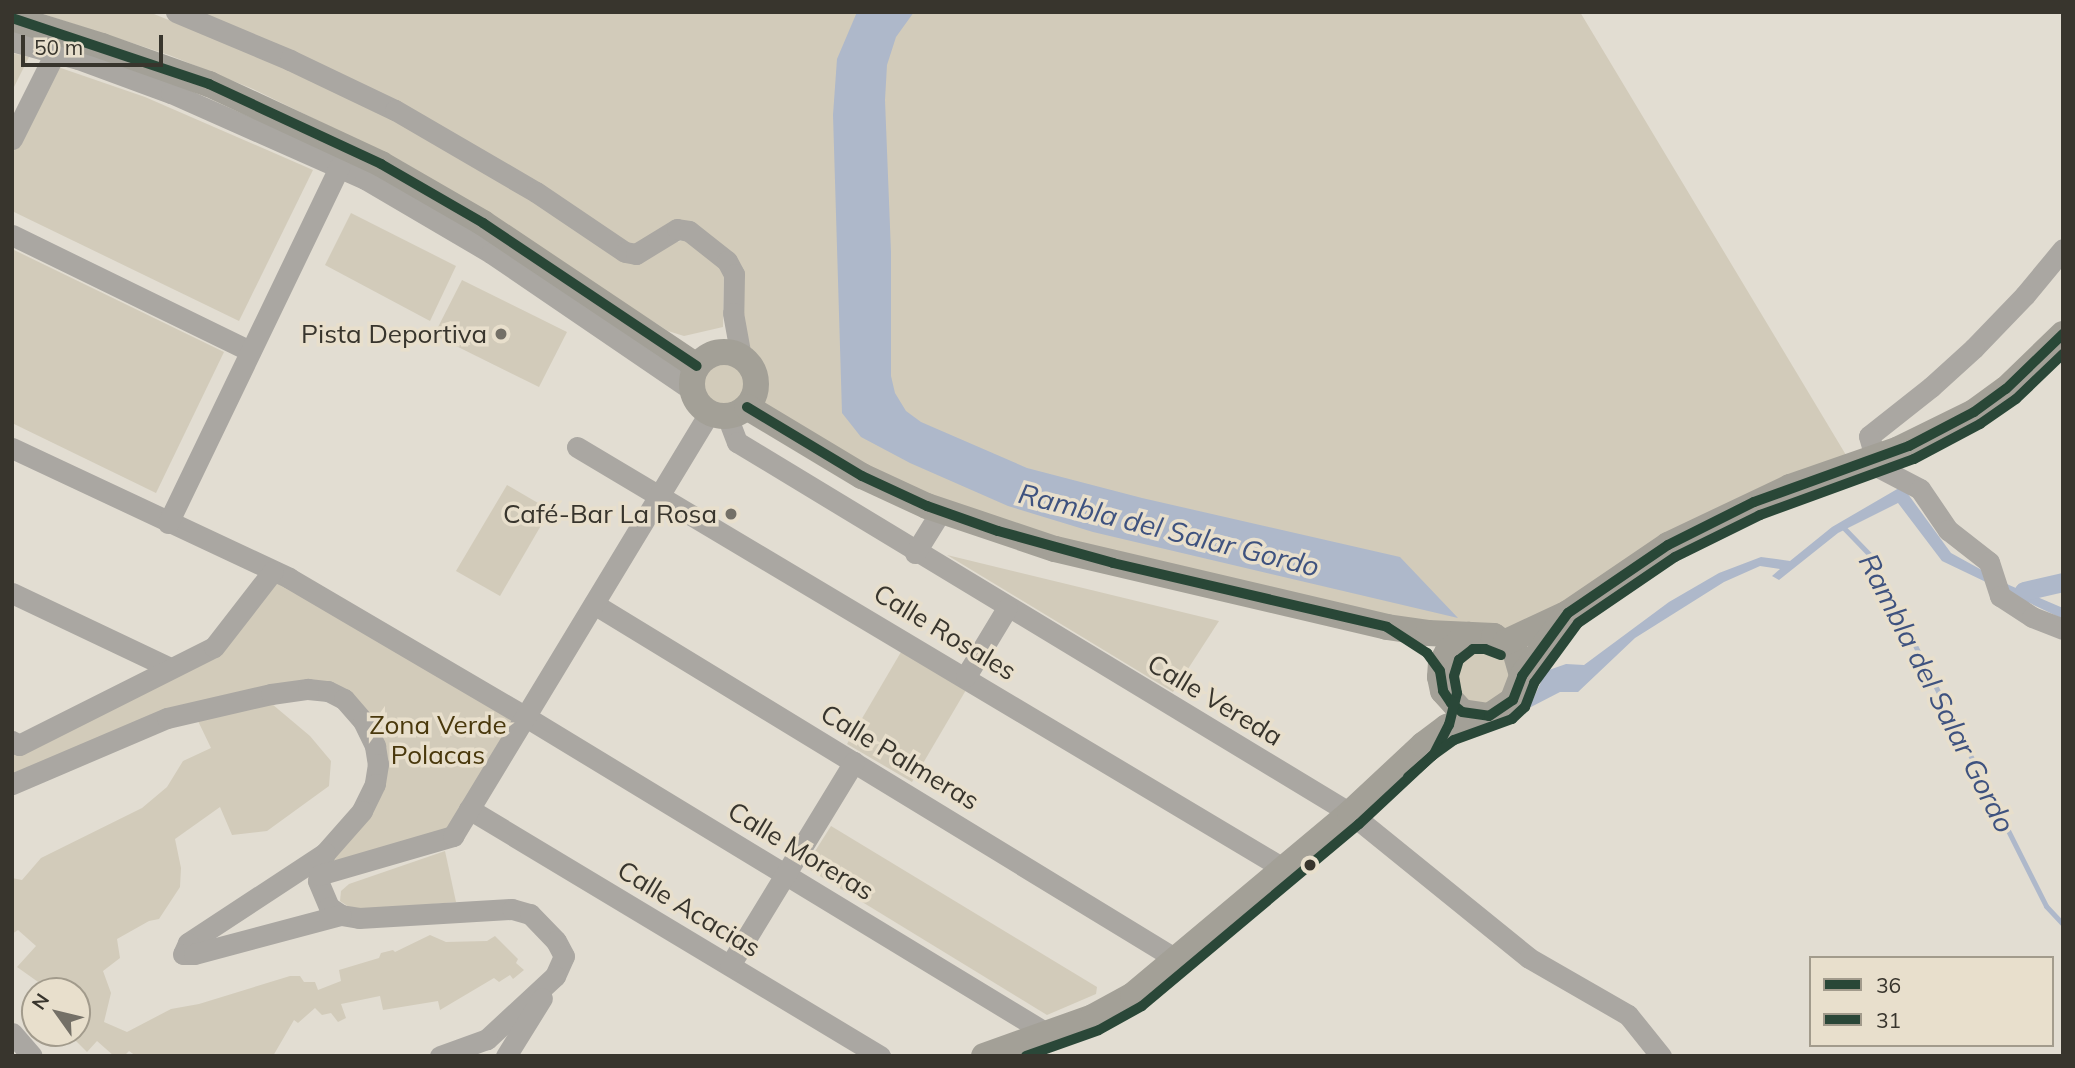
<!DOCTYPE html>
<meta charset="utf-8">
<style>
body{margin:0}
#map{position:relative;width:2075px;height:1068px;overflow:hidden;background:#e2ddd2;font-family:Mulish,sans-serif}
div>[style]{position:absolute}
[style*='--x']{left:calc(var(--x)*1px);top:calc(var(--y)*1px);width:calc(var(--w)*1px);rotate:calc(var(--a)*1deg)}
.green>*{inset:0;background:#d2cbba}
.round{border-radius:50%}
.water>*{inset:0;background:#aeb8ca}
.stream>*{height:5px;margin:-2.5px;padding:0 2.5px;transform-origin:2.5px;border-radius:2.5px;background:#aeb8ca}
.canal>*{height:19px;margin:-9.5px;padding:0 9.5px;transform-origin:9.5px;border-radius:9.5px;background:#aeb8ca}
.minor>*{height:21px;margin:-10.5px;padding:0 10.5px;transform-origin:10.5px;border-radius:10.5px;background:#aaa7a2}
.major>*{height:26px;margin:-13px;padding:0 13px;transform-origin:13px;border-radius:13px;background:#a3a097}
.major>.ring{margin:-13px;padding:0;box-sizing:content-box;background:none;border:26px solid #a3a097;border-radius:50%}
.major-bridge>*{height:26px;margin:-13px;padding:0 13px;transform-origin:13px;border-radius:13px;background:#a3a097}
.bus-1>*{height:10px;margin:-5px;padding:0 5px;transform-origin:5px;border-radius:5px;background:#294737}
.bus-2>*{height:10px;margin:-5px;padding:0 5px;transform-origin:5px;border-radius:5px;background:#2a4738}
.dots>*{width:19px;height:19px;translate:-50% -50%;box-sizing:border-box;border:4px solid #e8dfcc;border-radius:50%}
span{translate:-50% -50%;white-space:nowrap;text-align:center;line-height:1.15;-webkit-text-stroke:7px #e8dfcc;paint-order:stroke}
.poi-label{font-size:26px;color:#38352d}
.right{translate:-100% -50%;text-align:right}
.street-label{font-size:26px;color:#38352d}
.park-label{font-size:26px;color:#49380c}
.water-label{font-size:28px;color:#3e527f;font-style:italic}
.frame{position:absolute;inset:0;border:14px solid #38352d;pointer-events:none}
.legend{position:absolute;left:1809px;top:956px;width:245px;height:91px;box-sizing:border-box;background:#e8dfcc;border:2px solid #a29b8c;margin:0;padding:9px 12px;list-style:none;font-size:21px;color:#38352d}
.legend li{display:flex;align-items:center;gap:14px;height:35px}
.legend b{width:35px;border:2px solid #a29b8c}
.north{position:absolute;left:21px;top:977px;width:70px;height:70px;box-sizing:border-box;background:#e8dfcc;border:2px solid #a29b8c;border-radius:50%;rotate:304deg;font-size:19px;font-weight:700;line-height:28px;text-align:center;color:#38352d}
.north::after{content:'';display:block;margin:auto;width:24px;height:32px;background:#747067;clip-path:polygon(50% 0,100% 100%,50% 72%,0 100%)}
.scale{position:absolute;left:21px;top:35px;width:142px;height:32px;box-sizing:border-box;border:4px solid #38352d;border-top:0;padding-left:9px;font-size:21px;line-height:24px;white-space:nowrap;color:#38352d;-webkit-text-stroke:5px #e8dfcc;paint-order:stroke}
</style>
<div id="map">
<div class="green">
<i style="clip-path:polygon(37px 12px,149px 12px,282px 66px,393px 119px,496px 176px,618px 258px,684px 240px,724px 269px,723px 327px,684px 336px,668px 331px,403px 162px,253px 89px,169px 55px)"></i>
<i style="clip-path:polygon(169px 12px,1580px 12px,1852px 465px,1507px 641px,1038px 543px,910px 498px,753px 400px,756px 380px,748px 362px,734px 274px,689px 231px,636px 254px,467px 150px)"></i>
<i style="clip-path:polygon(12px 53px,29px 57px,12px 91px)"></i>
<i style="clip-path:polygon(55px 66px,145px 97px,313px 170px,239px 321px,12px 211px,12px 155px)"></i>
<i style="clip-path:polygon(351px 213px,456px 266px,430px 321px,325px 265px)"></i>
<i style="clip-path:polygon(12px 249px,224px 352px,156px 493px,12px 423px)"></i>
<i style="clip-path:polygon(462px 280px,567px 332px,539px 387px,434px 335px)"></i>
<i class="round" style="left:697px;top:356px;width:56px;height:56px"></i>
<i style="clip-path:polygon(507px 485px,550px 510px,500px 596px,456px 571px)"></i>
<i style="clip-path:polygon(947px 555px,1219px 621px,1173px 692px)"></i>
<i style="clip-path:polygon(273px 571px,526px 717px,453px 836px,319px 875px,362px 811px,375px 746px,328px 691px,167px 718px,12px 784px,12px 745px,214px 647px)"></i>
<i style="clip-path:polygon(1468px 640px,1511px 653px,1509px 698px,1464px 708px,1445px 666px)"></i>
<i style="clip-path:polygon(901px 652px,966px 690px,912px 782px,847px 744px)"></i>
<i style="clip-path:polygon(272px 704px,310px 736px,331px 761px,329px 786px,267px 831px,232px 835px,220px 807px,175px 839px,181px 868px,180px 887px,159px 919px,149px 921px,117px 939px,120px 958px,103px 971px,111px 993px,104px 1022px,127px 1032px,171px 1009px,199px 1004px,290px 976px,300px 976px,304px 982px,315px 982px,318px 990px,341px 981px,339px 970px,379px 958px,381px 953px,393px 950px,395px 952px,430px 935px,446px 942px,487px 941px,495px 936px,518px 959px,516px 963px,524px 970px,513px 979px,510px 975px,499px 982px,494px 978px,440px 1010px,438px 1001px,383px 1010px,380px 996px,341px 1004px,346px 1018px,338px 1022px,331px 1013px,322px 1015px,315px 1008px,298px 1023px,294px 1020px,273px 1056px,136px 1056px,129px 1051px,124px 1056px,114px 1056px,97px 1041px,87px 1052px,68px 1033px,77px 1033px,77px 991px,61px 991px,55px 982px,41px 984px,17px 967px,36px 946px,18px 930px,12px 934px,12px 878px,22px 880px,41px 858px,142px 808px,167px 787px,183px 761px,211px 748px,198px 721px)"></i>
<i style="clip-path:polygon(831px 826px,1097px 987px,1096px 994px,1047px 1015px,805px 867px)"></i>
<i style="clip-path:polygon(445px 851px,456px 902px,355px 911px,340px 901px,341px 891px,349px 884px)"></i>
</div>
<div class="water">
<i style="clip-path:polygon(857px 12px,914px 12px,896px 37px,887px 65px,885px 100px,891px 252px,891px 376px,895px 393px,906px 411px,921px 422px,1027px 468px,1142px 498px,1400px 557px,1458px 618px,1093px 532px,1008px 506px,910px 463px,861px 437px,842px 413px,833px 115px,837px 59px)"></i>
<i style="clip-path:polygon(1899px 488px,1905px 490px,1951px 553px,2009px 585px,2063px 608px,2063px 619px,1942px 561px,1898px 503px,1838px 533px,1779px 580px,1772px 576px,1780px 569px,1760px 566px,1724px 582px,1635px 638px,1578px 692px,1560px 692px,1529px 708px,1546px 671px,1566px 664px,1584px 665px,1669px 602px,1719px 573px,1761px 557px,1790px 561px,1832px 527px)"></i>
</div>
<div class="stream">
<i style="--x:1841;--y:525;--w:40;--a:46"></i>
<i style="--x:1869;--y:554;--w:394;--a:63.3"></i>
<i style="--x:2046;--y:906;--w:25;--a:47"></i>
</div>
<div class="canal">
<i style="--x:2022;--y:595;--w:4;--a:-63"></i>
<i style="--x:2024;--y:591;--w:40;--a:-13"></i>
</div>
<div class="minor">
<i style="--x:176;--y:12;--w:124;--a:22.8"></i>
<i style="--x:290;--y:60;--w:116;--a:25.5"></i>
<i style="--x:395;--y:110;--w:163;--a:30.2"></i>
<i style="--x:536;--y:192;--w:107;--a:34"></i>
<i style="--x:625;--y:252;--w:11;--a:10"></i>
<i style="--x:636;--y:254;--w:48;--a:-31.4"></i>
<i style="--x:677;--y:229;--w:12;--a:9"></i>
<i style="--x:689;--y:231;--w:48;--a:38.3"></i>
<i style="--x:727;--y:261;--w:15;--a:62"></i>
<i style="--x:734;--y:274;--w:39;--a:91"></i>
<i style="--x:733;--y:313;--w:45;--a:79.7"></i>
<i style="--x:12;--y:41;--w:68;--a:15.3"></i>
<i style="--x:78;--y:59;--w:99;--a:20.1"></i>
<i style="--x:171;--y:93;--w:212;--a:23.9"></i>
<i style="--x:365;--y:179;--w:146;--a:30.4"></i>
<i style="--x:491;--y:253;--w:245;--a:34.3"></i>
<i style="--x:12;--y:139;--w:96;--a:-63.4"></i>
<i style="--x:12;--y:235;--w:265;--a:26"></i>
<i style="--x:2063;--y:249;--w:60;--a:129.6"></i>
<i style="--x:2025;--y:295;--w:74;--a:133.9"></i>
<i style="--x:1974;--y:348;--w:58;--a:137.8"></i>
<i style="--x:1931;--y:387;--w:79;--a:141.7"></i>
<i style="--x:1869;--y:436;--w:32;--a:74"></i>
<i style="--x:1878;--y:467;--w:47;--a:27.6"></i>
<i style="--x:1920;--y:489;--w:50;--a:55.7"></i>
<i style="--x:1948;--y:530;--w:52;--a:38"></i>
<i style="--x:1989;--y:562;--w:36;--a:72"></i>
<i style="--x:2000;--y:596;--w:38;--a:33"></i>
<i style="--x:2032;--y:617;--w:33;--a:21"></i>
<i style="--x:727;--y:416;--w:28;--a:69"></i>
<i style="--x:737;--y:442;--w:717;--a:31.18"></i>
<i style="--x:1350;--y:813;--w:230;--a:39"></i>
<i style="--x:1529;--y:958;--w:114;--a:29.9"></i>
<i style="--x:1628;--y:1015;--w:53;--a:51.2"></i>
<i style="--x:577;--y:447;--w:822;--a:30.81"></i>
<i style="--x:12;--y:448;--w:306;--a:25.1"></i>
<i style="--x:289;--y:578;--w:275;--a:30.4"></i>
<i style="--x:526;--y:717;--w:611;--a:31.27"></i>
<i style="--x:168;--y:523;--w:396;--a:-64.3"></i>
<i style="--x:915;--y:553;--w:49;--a:-58.2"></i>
<i style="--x:12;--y:593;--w:175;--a:25.4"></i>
<i style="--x:594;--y:604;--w:682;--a:31.38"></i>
<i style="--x:966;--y:676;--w:79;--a:-58.9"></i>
<i style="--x:12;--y:741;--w:8;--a:30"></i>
<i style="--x:19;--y:745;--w:218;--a:-26.7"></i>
<i style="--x:214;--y:647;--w:96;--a:-52.2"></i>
<i style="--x:12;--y:784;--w:168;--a:-23.1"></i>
<i style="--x:167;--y:718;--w:107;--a:-13"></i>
<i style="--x:271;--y:694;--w:37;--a:-8"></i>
<i style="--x:308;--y:689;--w:20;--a:6"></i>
<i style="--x:328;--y:691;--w:18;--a:27"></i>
<i style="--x:344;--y:699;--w:29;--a:49"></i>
<i style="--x:363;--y:721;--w:28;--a:64"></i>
<i style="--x:375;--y:746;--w:18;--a:81"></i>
<i style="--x:378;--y:764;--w:20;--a:99"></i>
<i style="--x:375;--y:784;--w:30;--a:116"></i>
<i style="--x:362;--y:811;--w:56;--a:131.4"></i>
<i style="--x:325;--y:853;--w:13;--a:113"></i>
<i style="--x:320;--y:865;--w:16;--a:97"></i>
<i style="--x:318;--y:881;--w:28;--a:67"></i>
<i style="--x:329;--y:907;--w:14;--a:34"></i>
<i style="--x:341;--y:915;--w:18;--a:9"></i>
<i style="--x:359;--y:918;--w:153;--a:-3.4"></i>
<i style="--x:512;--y:909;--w:19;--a:16"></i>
<i style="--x:530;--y:914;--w:37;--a:46"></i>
<i style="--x:556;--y:941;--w:17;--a:62"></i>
<i style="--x:564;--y:956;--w:22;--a:114"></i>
<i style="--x:555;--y:976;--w:93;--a:137.2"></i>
<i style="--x:487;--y:1039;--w:50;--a:160.1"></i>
<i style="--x:469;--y:809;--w:480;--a:31"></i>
<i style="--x:325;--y:853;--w:164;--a:146.7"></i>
<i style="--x:188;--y:943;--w:12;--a:114"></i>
<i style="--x:183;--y:954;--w:11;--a:0"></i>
<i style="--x:194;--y:954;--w:152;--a:-14.9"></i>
<i style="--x:319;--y:875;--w:140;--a:-16.2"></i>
<i style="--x:453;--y:836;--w:494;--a:-58.8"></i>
<i style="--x:730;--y:965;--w:238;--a:-58.6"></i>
<i style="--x:12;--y:1033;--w:30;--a:49"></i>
<i style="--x:506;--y:1056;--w:68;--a:-58.2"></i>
</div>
<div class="major">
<i style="--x:12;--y:18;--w:94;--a:17.3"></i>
<i style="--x:102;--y:46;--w:114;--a:19.6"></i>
<i style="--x:209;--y:84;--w:190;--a:24.9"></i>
<i style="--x:381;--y:164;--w:118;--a:30"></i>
<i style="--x:483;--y:223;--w:257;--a:33.8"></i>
<i class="ring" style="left:692px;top:352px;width:38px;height:38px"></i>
<i style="--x:747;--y:407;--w:134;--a:31"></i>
<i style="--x:862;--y:476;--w:72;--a:24.8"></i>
<i style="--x:927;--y:506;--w:135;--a:18.6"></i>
<i style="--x:1055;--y:549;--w:341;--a:13.2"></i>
<i style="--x:1387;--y:627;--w:41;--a:8.3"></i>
<i style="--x:1428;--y:633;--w:66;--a:2.6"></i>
<i style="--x:1494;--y:636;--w:26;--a:36"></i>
<i style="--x:1515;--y:651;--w:26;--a:74"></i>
<i style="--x:1522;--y:676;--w:26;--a:111"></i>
<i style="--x:1513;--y:700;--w:29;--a:146"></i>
<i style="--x:1489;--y:716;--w:27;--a:-172"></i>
<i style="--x:1462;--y:712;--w:28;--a:-132"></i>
<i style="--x:1443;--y:691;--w:14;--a:-102"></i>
<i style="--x:1440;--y:677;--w:13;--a:-86"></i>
<i style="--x:1441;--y:664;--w:15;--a:-62"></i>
<i style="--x:1448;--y:651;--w:26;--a:-39"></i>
<i style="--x:1899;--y:449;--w:84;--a:-26.3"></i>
<i style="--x:1974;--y:412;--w:39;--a:-36"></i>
<i style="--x:2006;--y:389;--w:79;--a:-44"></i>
<i style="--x:1506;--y:642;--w:68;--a:-25.1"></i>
<i style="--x:1568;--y:613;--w:121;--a:-34.2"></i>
<i style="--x:1668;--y:545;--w:135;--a:-25.4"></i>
<i style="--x:1522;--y:676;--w:78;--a:-53.9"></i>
<i style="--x:984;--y:1056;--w:116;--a:-19.7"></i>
<i style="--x:1093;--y:1017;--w:46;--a:-28.8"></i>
<i style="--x:1133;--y:995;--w:283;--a:-40"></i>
<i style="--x:1350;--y:813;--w:100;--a:-43"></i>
<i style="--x:1423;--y:745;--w:30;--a:-37"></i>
<i style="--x:1447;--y:727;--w:31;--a:-21"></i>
</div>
<div class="major-bridge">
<i style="--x:1790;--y:487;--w:115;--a:-19.2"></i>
</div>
<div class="bus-1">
<i style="--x:12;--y:18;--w:208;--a:18.5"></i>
<i style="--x:209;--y:84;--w:190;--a:24.9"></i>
<i style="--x:381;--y:164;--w:118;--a:30"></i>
<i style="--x:483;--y:223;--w:257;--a:33.8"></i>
<i style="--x:747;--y:407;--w:134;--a:31"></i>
<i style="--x:862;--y:476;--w:72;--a:24.8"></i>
<i style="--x:927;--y:506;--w:75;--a:19.4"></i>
<i style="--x:998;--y:531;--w:119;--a:15.5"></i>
<i style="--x:1113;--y:563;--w:281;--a:13.1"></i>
<i style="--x:1387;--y:627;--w:48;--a:33"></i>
<i style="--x:1427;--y:653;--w:22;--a:54"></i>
<i style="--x:1440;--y:671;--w:20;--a:81"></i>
<i style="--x:1443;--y:691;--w:14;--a:56"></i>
<i style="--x:1451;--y:703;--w:14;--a:39"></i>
<i style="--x:1462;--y:712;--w:27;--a:8"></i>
<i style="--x:1489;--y:716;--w:29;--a:-34"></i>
<i style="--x:1513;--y:700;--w:26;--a:-69"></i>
<i style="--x:1522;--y:676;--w:78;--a:-53.9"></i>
<i style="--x:1568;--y:613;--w:121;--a:-34.2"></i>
<i style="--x:1668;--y:545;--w:96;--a:-26.6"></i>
<i style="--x:1754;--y:502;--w:165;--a:-19.9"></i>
<i style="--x:1909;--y:446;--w:73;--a:-27.6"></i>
<i style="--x:1974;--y:412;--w:39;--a:-36"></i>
<i style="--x:2006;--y:389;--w:79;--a:-44"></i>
</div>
<div class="bus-2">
<i style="--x:1408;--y:777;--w:35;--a:-41"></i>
<i style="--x:1434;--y:754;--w:33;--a:-63"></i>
<i style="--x:1449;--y:725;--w:33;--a:-76"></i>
<i style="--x:1457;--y:693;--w:17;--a:-100"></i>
<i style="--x:1454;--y:676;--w:17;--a:-73"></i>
<i style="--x:1459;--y:660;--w:18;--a:-38"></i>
<i style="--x:1473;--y:649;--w:12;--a:0"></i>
<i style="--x:1485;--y:649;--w:17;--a:21"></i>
<i style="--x:1026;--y:1056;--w:77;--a:-19.6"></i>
<i style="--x:1099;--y:1030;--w:49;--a:-29.2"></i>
<i style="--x:1142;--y:1006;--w:283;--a:-40"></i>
<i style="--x:1359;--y:824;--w:100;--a:-43"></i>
<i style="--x:1432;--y:756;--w:27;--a:-36"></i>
<i style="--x:1454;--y:740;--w:62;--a:-19.9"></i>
<i style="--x:1512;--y:719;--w:18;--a:-43"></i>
<i style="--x:1525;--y:707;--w:26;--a:-69"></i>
<i style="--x:1534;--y:683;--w:74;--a:-53.7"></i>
<i style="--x:1578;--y:623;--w:117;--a:-34.2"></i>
<i style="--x:1675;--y:557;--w:95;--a:-26.3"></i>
<i style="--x:1760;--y:515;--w:164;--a:-20"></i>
<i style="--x:1914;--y:459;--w:75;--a:-27.9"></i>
<i style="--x:1980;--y:424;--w:44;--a:-34.8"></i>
<i style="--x:2016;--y:399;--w:65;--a:-43.8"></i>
</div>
<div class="dots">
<i style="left:501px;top:334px;background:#747067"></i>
<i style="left:731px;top:514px;background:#747067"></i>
<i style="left:1310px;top:865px;background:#38352d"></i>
</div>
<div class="poi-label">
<span class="right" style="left:487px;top:334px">Pista Deportiva</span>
<span class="right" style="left:717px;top:514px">Café-Bar La Rosa</span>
</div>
<div class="street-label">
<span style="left:945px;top:632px;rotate:31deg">Calle Rosales</span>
<span style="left:1215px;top:700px;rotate:31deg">Calle Vereda</span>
<span style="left:900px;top:757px;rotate:31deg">Calle Palmeras</span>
<span style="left:801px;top:851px;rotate:31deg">Calle Moreras</span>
<span style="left:689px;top:909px;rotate:31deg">Calle Acacias</span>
</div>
<div class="park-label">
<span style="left:438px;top:740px">Zona Verde<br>Polacas</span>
</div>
<div class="water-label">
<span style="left:1169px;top:530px;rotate:14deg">Rambla del Salar Gordo</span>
<span style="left:1937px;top:693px;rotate:63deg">Rambla del Salar Gordo</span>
</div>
<div class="frame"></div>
<ul class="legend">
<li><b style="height:9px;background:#294737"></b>36</li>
<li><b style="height:9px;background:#2a4738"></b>31</li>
</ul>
<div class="north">N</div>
<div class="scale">50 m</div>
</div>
